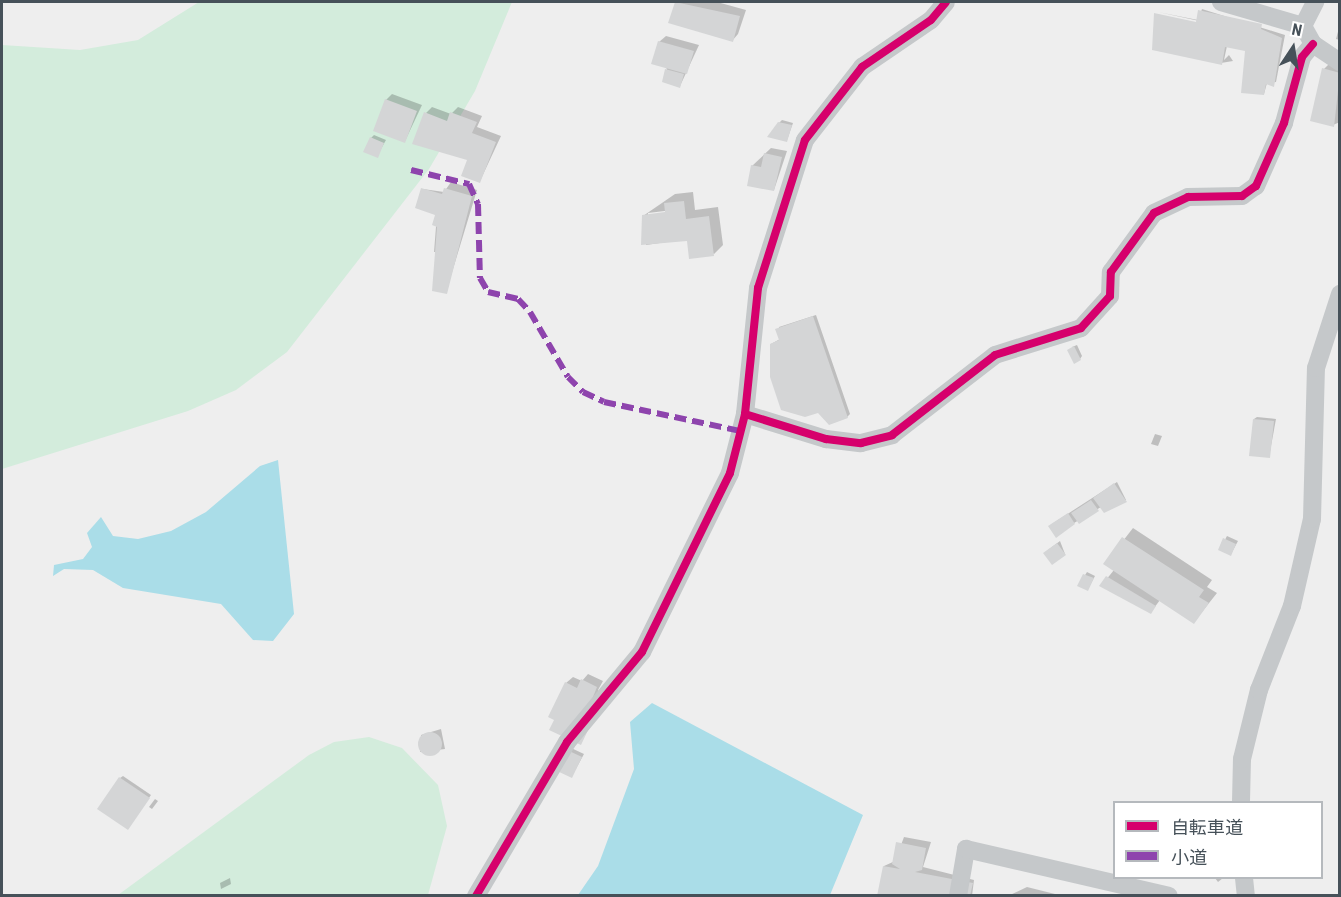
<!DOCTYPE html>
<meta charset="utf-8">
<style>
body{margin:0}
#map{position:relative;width:1341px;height:897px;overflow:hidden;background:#eee;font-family:"Roboto Condensed","Noto Sans JP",sans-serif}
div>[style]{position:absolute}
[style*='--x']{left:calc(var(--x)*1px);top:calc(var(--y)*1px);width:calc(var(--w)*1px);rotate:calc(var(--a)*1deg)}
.green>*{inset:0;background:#d3ecdc}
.water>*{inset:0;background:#aadde8}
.shadow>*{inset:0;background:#0003}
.building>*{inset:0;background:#d4d5d6}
.round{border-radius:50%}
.minor>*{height:18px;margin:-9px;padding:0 9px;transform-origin:9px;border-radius:9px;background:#c5c8ca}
.quiet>*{height:6px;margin-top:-3px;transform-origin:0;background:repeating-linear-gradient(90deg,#8e44ad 0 12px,transparent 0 18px)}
.cycleway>*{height:8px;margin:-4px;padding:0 4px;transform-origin:4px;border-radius:4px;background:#d6006c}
span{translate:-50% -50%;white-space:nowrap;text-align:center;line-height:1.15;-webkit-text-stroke:4.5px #fff;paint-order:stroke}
.frame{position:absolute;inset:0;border:3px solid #465159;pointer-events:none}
.legend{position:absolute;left:1113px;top:801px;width:210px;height:78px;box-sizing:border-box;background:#fff;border:2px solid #b5b9bd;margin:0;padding:8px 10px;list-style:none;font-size:18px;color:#465159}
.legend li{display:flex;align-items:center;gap:12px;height:30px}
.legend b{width:30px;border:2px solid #b5b9bd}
.north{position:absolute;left:1263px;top:18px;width:60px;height:60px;-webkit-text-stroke:4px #fff;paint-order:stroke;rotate:12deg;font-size:16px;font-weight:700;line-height:24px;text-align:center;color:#465159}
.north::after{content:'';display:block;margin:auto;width:21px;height:27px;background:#465159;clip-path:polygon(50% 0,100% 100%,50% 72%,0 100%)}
</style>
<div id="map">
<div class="green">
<i style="clip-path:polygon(199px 2px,512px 2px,475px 91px,429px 169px,287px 352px,236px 390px,188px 411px,2px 469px,2px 45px,80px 50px,138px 40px)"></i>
<i style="clip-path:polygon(369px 737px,402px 748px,438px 785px,447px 826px,428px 895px,118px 895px,309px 755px,334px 742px)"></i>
</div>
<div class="water">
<i style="clip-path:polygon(278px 460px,294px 614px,273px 641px,253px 640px,221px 604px,123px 588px,93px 570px,64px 569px,53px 576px,54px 565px,83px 559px,92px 547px,87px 533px,101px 517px,113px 536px,138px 539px,171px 531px,206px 512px,260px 466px)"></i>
<i style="clip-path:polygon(652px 703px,863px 815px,830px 895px,578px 895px,598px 866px,634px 769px,630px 722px)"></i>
</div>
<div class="shadow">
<i style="clip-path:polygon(676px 2px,717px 2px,746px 10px,738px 34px,732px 41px,670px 22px)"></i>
<i style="clip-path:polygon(1202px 9px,1285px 35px,1276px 82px,1267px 83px,1264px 94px,1247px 50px,1227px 46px,1224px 60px,1229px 55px,1233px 61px,1221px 63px,1204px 22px,1158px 12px,1198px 20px)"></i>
<i style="clip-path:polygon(1340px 24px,1340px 40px,1336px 39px)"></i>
<i style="clip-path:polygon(666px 36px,699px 45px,680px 86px,667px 70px,659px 42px)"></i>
<i style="clip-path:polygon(1330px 63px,1340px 65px,1340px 122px,1333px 125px,1324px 69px)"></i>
<i style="clip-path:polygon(392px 94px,422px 105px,405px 141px,386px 100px)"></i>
<i style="clip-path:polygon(432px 107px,451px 114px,458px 107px,482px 116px,477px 127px,501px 136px,480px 181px,469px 160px,426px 113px)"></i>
<i style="clip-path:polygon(782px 120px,793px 123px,787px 140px,779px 123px)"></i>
<i style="clip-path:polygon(374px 135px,386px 140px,377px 156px,371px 138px)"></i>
<i style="clip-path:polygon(771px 148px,787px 151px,774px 190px,752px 166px)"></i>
<i style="clip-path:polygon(451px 182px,477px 190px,446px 292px,440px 252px,434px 252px,437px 214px,423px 189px,444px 192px)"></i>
<i style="clip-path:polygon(evenodd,693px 192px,695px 210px,718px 207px,723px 245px,714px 254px,688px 239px,646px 245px,643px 216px,675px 194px,693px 192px,673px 210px,673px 212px,648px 216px,648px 213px,673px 210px)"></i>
<i style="clip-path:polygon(816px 315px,850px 414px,847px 417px,818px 411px,771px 344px,780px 339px,779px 327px)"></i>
<i style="clip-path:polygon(1077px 345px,1082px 356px,1080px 359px,1072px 347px)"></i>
<i style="clip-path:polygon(1257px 417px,1276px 419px,1269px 457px,1254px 419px)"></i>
<i style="clip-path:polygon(1155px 434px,1162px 436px,1158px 446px,1151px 444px)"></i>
<i style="clip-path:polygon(1117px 482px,1126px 500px,1101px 507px,1074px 523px,1052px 524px)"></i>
<i style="clip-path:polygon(1133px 528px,1212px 580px,1207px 587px,1217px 593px,1194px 622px,1160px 600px,1151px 612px,1101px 586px,1114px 570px,1105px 564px)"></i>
<i style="clip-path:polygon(1227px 536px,1238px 541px,1231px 554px,1220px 549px)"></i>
<i style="clip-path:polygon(1060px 541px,1065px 554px,1048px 550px)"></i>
<i style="clip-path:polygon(1087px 572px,1095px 576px,1088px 589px,1079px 585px)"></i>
<i style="clip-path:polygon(588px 674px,603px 681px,598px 690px,603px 702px,580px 743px,566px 683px,573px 677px,582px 681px)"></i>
<i style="clip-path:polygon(441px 729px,445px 749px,420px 752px,421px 735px)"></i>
<i style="clip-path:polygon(569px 747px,584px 754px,572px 776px)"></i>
<i style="clip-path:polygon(123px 776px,151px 795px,130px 825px,120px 778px)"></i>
<i style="clip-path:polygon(155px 799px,158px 801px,152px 809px,149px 807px)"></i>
<i style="clip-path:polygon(904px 837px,931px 842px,923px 867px,974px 880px,972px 896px,879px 896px,884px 866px,895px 861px)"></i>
<i style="clip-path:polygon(230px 878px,231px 884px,221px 889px,220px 883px)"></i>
<i style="clip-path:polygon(1215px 878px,1223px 878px,1218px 882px)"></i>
<i style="clip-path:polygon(1027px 887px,1063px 896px,1008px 896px)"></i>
</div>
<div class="building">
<i style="clip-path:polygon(675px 2px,740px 16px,733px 42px,668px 23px)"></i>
<i style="clip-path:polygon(1198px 10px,1262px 24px,1261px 29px,1282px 38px,1274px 87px,1266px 84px,1264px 95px,1241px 93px,1245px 51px,1225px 47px,1222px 65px,1152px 50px,1154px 13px,1196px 22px)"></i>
<i style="clip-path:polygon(658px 41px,694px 51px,687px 74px,651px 64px)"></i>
<i style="clip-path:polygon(1322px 68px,1340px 73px,1334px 127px,1310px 121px)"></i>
<i style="clip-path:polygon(665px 69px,684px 74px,680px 88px,662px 82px)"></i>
<i style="clip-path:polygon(385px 99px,417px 111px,405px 143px,373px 131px)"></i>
<i style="clip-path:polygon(424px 112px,447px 121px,450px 112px,477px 122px,472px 133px,496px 142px,480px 183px,461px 176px,467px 160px,412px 144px)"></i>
<i style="clip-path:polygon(778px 122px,792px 125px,787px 142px,767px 137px)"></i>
<i style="clip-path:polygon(370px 137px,384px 143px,378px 158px,363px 152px)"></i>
<i style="clip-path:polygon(764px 153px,782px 157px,774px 191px,747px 186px,751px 165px,761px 167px)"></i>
<i style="clip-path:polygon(421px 188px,442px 194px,444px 188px,472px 196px,447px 294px,432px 291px,437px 227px,432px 225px,435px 215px,415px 208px)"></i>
<i style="clip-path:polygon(684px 201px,686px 219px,709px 216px,714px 256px,689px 259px,687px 241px,641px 245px,642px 215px,665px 212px,664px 203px)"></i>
<i style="clip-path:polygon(813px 316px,848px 418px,829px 425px,818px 413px,805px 417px,781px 410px,770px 377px,770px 344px,779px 340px,775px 329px)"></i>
<i style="clip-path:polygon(1074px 346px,1081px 360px,1074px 364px,1067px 350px)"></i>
<i style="clip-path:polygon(1253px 419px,1274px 421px,1270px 458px,1249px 456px)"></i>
<i style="clip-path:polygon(1114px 483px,1127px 502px,1104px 513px,1093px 498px)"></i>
<i style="clip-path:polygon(1091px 500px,1099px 511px,1079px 524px,1071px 513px)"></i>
<i style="clip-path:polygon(1068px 513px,1075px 524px,1056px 538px,1048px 526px)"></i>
<i style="clip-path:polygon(1122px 537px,1204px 590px,1199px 597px,1209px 603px,1194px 624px,1103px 564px)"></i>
<i style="clip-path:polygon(1223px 538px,1236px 544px,1231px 556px,1218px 550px)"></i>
<i style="clip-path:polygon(1057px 543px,1066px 555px,1052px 565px,1043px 553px)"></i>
<i style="clip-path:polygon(1083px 574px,1094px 578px,1088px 591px,1077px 586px)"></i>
<i style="clip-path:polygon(1106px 576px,1156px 606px,1151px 614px,1099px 586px)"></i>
<i style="clip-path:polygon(581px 679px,597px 687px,593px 697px,598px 709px,581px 745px,549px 730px,554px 720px,548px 717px,565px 682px,577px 688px)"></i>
<i class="round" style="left:418px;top:732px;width:24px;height:24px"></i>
<i style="clip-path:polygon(565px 749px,582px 757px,572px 778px,555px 770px)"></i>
<i style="clip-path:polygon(119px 777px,150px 798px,128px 830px,97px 809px)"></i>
<i style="clip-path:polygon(896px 842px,926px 848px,922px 870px,915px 872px,973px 883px,970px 896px,877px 896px,883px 866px,900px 869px,892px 864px)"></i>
</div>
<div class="minor">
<i style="--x:1221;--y:2;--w:85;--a:16.3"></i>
<i style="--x:1303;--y:26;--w:21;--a:61"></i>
<i style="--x:1313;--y:44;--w:32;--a:34"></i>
<i style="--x:1303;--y:26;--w:27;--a:-63"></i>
<i style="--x:745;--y:414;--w:85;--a:17.2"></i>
<i style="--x:826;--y:439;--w:35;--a:7"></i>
<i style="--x:861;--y:443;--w:32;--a:-14"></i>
<i style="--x:892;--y:435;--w:130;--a:-37.8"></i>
<i style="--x:995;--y:355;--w:90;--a:-17.4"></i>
<i style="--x:1081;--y:328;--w:43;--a:-47.8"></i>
<i style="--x:1110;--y:296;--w:24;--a:-88"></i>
<i style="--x:1111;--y:272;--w:73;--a:-53.9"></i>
<i style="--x:1154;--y:213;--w:38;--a:-25"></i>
<i style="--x:1188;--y:197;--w:54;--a:-1.1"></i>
<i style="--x:1242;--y:196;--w:17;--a:-36"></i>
<i style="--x:1256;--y:186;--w:69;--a:-66"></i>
<i style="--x:1284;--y:123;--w:68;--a:-74.7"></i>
<i style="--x:1302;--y:57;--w:17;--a:-50"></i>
<i style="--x:1241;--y:802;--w:43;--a:-88.7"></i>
<i style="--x:1242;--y:759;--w:71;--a:-76.2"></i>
<i style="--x:1259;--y:690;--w:90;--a:-68.6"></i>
<i style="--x:1292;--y:606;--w:89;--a:-77.1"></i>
<i style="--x:1312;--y:519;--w:151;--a:-88.5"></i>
<i style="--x:1316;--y:368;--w:78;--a:-72"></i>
<i style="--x:1244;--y:878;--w:18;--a:84"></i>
<i style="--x:476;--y:896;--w:179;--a:-59.4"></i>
<i style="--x:567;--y:742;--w:117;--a:-50.2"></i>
<i style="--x:642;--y:652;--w:199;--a:-63.8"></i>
<i style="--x:730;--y:473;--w:61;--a:-75.7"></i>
<i style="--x:745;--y:414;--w:127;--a:-84.1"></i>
<i style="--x:758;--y:288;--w:155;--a:-72.4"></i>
<i style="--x:805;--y:140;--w:93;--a:-52"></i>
<i style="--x:862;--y:67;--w:83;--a:-34.3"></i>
<i style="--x:931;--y:20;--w:23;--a:-50"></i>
<i style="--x:958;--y:896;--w:48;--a:-80.3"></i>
<i style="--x:966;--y:849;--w:208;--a:13"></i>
</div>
<div class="quiet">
<i style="--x:411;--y:170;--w:60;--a:13.6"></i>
<i style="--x:469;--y:184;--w:22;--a:66"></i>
<i style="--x:478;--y:204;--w:74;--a:88.5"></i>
<i style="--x:480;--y:278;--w:16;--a:60"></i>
<i style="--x:488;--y:292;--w:31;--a:13"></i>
<i style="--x:518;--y:299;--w:18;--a:47"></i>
<i style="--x:530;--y:312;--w:75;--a:59.7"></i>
<i style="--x:568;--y:377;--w:21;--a:45"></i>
<i style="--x:583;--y:392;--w:23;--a:25"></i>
<i style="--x:604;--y:402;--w:140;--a:12"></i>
</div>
<div class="cycleway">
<i style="--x:745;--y:414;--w:85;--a:17.2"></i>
<i style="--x:826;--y:439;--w:35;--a:7"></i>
<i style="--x:861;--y:443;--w:32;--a:-14"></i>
<i style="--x:892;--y:435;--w:130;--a:-37.8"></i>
<i style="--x:995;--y:355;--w:90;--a:-17.4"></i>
<i style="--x:1081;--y:328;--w:43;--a:-47.8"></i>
<i style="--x:1110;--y:296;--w:24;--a:-88"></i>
<i style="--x:1111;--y:272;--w:73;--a:-53.9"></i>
<i style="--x:1154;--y:213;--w:38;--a:-25"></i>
<i style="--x:1188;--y:197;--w:54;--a:-1.1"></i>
<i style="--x:1242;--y:196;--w:17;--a:-36"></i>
<i style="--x:1256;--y:186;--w:69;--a:-66"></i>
<i style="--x:1284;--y:123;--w:68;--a:-74.7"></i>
<i style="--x:1302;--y:57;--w:17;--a:-50"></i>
<i style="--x:476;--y:896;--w:179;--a:-59.4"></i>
<i style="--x:567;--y:742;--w:117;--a:-50.2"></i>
<i style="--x:642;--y:652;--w:199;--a:-63.8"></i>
<i style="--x:730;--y:473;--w:61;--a:-75.7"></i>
<i style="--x:745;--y:414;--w:127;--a:-84.1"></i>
<i style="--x:758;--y:288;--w:155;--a:-72.4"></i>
<i style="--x:805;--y:140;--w:93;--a:-52"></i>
<i style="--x:862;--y:67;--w:83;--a:-34.3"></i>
<i style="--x:931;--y:20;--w:23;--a:-50"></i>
</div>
<div class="frame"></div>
<ul class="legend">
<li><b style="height:8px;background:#d6006c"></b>自転車道</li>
<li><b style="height:8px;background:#8e44ad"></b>小道</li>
</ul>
<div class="north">N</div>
</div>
